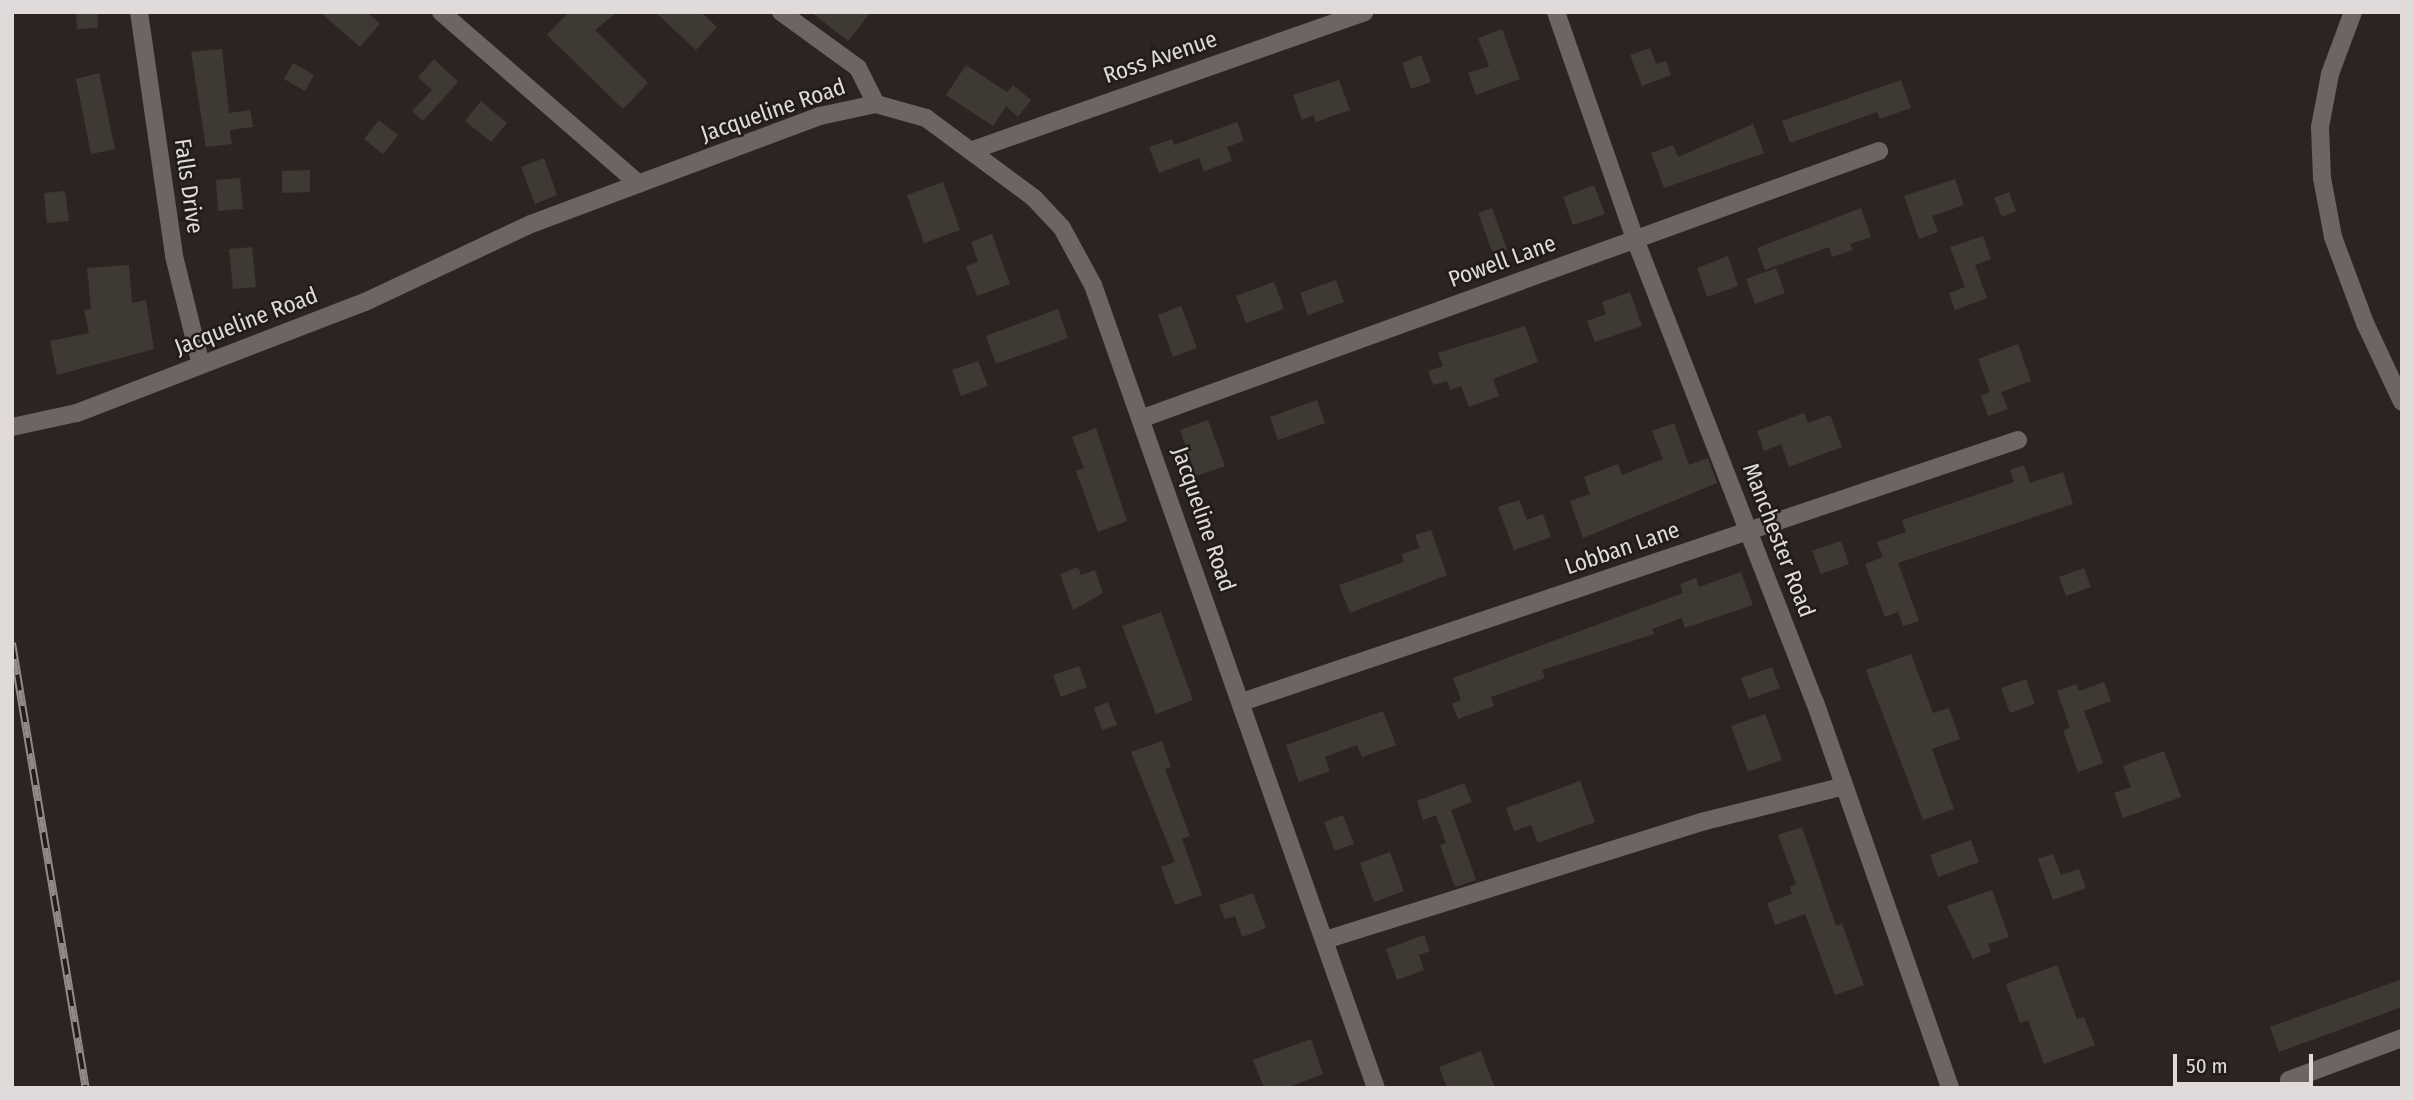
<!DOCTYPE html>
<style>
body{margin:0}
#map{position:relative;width:2414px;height:1100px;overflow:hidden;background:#2b2423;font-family:"Fira Sans Condensed",sans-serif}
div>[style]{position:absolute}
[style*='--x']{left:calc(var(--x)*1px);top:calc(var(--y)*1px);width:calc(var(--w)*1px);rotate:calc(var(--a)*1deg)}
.building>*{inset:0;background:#3f3934}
.minor>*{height:18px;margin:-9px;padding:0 9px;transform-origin:9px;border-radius:9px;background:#6d6463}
.rail>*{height:8px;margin-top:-4px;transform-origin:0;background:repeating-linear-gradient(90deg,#211b19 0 16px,#908a89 0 32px);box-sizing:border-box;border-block:2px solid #908a89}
span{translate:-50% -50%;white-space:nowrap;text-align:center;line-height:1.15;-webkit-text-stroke:5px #211b19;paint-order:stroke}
.street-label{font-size:23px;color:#e0dbda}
.frame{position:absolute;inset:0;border:14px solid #e0dbda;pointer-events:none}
.scale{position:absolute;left:2173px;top:1054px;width:140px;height:32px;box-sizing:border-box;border:4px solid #e0dbda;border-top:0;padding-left:9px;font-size:21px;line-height:24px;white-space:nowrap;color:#e0dbda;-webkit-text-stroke:5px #211b19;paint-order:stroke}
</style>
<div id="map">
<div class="building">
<i style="clip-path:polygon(76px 12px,97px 12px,98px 28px,77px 29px)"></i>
<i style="clip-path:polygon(320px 12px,367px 12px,380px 24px,360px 47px)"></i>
<i style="clip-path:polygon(569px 12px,617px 12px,595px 30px,648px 83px,623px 109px,547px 35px)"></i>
<i style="clip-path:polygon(655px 12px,701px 12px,717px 27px,696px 50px)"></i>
<i style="clip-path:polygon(811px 12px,871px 12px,848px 41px)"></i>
<i style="clip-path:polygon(1502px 29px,1520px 79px,1476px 95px,1468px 73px,1489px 66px,1478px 38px)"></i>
<i style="clip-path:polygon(1650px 48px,1656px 64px,1666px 61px,1671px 75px,1642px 86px,1630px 55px)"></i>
<i style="clip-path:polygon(222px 49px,229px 113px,250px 110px,253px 127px,230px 130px,232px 144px,206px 147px,191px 52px)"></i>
<i style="clip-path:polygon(1421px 55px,1431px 82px,1411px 89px,1402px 63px)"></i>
<i style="clip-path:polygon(434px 59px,458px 82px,423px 121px,412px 111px,432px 90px,418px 77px)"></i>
<i style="clip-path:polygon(293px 63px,314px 75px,305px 91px,284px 79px)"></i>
<i style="clip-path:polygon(966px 65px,1007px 92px,1013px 85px,1031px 100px,1018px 117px,1006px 106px,993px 126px,946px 95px)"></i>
<i style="clip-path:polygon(99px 73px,115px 149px,91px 154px,76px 79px)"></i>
<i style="clip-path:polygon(1339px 80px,1350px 110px,1316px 122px,1314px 115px,1302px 120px,1293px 95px)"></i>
<i style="clip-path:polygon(1901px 80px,1911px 108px,1880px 119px,1877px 112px,1790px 143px,1782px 121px)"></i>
<i style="clip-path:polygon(481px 101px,507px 123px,491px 142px,465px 121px)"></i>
<i style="clip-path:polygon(379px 120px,398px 135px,383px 154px,364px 139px)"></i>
<i style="clip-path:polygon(1237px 122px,1244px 141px,1227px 147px,1232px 161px,1204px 171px,1199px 158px,1159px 173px,1149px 147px,1172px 139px,1174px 145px)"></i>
<i style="clip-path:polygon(1753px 124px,1764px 153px,1664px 188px,1651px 153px,1673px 145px,1678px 157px)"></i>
<i style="clip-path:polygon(544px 158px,557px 195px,535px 204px,521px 167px)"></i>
<i style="clip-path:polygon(310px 170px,310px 192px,282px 193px,282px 171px)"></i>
<i style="clip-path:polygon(240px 178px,243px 209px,218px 211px,216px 180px)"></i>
<i style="clip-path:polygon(1955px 179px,1964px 205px,1932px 216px,1938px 232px,1919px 239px,1904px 196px)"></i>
<i style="clip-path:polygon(943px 182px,960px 230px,924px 243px,907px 195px)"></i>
<i style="clip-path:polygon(1594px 185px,1605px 214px,1573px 225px,1563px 197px)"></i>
<i style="clip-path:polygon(65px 191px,69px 221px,47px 223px,44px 193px)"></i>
<i style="clip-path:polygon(2009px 192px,2016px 211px,2002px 217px,1994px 198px)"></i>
<i style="clip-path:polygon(1492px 208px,1507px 249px,1493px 254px,1478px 213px)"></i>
<i style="clip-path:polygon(1861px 208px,1871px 237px,1850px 244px,1853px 250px,1832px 257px,1829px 247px,1765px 270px,1757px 248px)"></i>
<i style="clip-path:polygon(992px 234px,1010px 284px,977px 296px,966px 266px,978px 262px,971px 242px)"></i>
<i style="clip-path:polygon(1983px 236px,1991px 259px,1975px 265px,1987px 298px,1955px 310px,1949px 293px,1965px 287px,1950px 247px)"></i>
<i style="clip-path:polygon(252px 247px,256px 287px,233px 289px,229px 249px)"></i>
<i style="clip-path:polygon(1728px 256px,1738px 286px,1707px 297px,1697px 268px)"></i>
<i style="clip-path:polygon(129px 265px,132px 303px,146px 300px,154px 349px,57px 375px,50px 341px,89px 333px,84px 310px,91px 309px,87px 268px)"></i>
<i style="clip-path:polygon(1776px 268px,1785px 293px,1755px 304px,1746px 279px)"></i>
<i style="clip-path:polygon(1336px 280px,1344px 302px,1308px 315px,1300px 293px)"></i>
<i style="clip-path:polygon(1274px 282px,1284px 309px,1246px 323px,1236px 296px)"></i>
<i style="clip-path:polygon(1630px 292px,1642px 326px,1595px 342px,1587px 321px,1606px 314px,1602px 302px)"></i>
<i style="clip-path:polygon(1181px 306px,1197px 348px,1173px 357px,1158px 315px)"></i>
<i style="clip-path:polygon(1058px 309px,1068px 338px,996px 364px,986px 336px)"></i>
<i style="clip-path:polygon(1525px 326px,1538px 362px,1493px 379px,1499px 396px,1469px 407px,1461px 386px,1450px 390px,1447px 381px,1433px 385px,1428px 371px,1443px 366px,1438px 353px)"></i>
<i style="clip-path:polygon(2018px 344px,2031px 381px,2001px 392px,2008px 409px,1988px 416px,1981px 396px,1990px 392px,1978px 359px)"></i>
<i style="clip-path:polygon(978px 361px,988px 386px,961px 396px,952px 370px)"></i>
<i style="clip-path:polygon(1317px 400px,1325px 423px,1278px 440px,1270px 417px)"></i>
<i style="clip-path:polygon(1804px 413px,1808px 423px,1830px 415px,1842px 447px,1789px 467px,1781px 444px,1764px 451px,1757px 431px)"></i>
<i style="clip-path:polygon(1208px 420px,1225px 466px,1196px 476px,1180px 430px)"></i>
<i style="clip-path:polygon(1674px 423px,1689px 465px,1708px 458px,1717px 483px,1583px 538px,1570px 501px,1590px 494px,1584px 477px,1618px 464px,1622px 475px,1663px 459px,1652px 431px)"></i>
<i style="clip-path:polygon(1096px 428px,1127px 521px,1098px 532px,1076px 471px,1084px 468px,1072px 437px)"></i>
<i style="clip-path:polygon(2024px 465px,2030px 483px,2063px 472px,2073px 504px,1898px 563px,1919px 621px,1903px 626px,1898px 612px,1885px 617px,1865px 564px,1883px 557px,1877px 542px,1906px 532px,1902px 520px,2014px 482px,2010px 470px)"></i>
<i style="clip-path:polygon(1519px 500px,1527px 520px,1543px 514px,1551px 537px,1514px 550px,1498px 507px)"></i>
<i style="clip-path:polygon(1431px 530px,1447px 575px,1350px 613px,1339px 585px,1404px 562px,1402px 554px,1420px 548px,1415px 535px)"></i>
<i style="clip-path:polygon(1841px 541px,1849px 564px,1821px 574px,1812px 551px)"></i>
<i style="clip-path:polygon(1078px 567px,1081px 575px,1095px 570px,1103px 593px,1073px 610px,1060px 574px)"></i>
<i style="clip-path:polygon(2084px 568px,2091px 587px,2066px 596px,2059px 577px)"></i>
<i style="clip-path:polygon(1741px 572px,1753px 605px,1685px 628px,1682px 618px,1652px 629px,1654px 634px,1542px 670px,1545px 678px,1491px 697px,1494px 706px,1458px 719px,1452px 704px,1461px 700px,1453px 678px,1683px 593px,1680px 584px,1696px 578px,1699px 587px)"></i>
<i style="clip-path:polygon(1161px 612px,1193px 700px,1156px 714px,1122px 626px)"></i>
<i style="clip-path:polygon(1911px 654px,1933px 713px,1949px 708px,1960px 739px,1932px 749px,1954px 809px,1923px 820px,1866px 670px)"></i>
<i style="clip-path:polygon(1079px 666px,1087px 687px,1061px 697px,1053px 675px)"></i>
<i style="clip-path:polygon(1772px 667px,1780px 688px,1749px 699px,1741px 678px)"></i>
<i style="clip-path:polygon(2026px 679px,2035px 704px,2010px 713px,2001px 688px)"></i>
<i style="clip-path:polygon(2104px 682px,2111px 701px,2084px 711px,2103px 763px,2078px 772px,2063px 730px,2070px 728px,2057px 691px,2076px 684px,2079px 691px)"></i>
<i style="clip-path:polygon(1108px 702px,1117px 725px,1102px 730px,1094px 708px)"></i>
<i style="clip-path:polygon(1383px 711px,1396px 745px,1362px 757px,1357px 745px,1325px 757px,1330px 771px,1299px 782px,1286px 745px)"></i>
<i style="clip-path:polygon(1765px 714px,1782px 760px,1748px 772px,1731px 726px)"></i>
<i style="clip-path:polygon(1162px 741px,1171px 767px,1165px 769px,1190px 836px,1182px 839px,1202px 895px,1175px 905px,1161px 867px,1175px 862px,1131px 752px)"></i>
<i style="clip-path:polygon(2164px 751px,2181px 797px,2123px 818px,2114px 793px,2131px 787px,2123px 766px)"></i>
<i style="clip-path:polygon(1580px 781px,1595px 822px,1538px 843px,1531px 825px,1514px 831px,1506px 808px)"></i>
<i style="clip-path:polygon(1464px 783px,1472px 802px,1451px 810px,1476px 880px,1455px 887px,1440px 845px,1446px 843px,1436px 815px,1423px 820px,1417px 801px)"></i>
<i style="clip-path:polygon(1343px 815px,1354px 844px,1335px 851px,1324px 822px)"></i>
<i style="clip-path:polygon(1802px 827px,1836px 926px,1842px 924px,1864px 985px,1835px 995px,1805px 914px,1775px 925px,1767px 903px,1792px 894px,1790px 887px,1796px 884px,1778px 835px)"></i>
<i style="clip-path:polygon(1971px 840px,1979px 862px,1938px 877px,1930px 855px)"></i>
<i style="clip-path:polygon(1390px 852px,1404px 891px,1374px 902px,1360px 863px)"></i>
<i style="clip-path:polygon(2053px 854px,2061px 875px,2079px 869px,2086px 888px,2053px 900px,2038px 859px)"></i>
<i style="clip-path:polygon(1992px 890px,2009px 937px,1988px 944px,1991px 952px,1973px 959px,1947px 906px)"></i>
<i style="clip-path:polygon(1253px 893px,1266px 928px,1242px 937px,1235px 916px,1225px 919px,1219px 905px)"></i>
<i style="clip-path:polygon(1424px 935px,1430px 951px,1419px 955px,1424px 970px,1397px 980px,1386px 949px)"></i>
<i style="clip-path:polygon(2057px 965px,2077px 1019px,2084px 1017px,2095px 1045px,2044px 1064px,2028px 1020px,2020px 1023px,2006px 984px)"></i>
<i style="clip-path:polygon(2402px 979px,2402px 1007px,2279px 1052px,2270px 1027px)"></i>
<i style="clip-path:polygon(1311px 1039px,1323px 1074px,1286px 1088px,1264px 1088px,1253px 1060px)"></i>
<i style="clip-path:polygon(1481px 1051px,1495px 1088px,1447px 1088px,1439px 1067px)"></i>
</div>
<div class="minor">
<i style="--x:139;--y:12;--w:246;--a:81.8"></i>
<i style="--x:174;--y:256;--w:112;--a:76.1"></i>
<i style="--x:441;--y:12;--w:262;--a:41"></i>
<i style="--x:781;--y:12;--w:95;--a:36"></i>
<i style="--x:858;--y:68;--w:40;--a:63.4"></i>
<i style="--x:1556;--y:12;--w:240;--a:70.8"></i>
<i style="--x:1635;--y:239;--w:497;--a:68.8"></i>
<i style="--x:1815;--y:702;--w:409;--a:70.7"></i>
<i style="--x:2353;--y:12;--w:66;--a:110.4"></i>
<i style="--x:2330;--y:74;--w:54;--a:100.7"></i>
<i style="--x:2320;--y:127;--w:51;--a:87.8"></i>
<i style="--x:2322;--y:178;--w:60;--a:79.4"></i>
<i style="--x:2333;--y:237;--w:92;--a:69.6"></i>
<i style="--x:2365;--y:323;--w:87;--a:64.9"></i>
<i style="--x:973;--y:150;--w:415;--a:-19.4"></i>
<i style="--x:1143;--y:418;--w:783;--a:-19.94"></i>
<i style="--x:12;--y:427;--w:66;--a:-12.2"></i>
<i style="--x:77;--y:413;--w:309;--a:-21.1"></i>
<i style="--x:365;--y:302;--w:183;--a:-25.2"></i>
<i style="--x:531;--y:224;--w:309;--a:-20.5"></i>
<i style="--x:820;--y:116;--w:57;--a:-12.1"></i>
<i style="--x:876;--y:104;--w:52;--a:15.6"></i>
<i style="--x:926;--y:118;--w:134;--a:36.5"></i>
<i style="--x:1034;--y:198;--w:41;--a:47"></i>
<i style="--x:1062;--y:228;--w:65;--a:61.5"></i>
<i style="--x:1093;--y:285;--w:851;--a:70.59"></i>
<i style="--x:1242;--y:702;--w:819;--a:-18.66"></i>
<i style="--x:1325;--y:940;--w:394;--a:-17.4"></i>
<i style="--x:1701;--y:822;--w:147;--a:-14.1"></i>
<i style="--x:2289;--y:1080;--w:121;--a:-20.4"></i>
</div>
<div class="rail">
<i style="--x:12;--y:643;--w:451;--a:80.6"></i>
</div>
<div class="street-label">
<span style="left:1160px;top:57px;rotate:-19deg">Ross Avenue</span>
<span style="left:773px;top:110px;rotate:-19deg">Jacqueline Road</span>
<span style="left:189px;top:186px;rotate:82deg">Falls Drive</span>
<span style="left:1502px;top:261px;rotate:-20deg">Powell Lane</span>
<span style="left:246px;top:321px;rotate:-21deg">Jacqueline Road</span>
<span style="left:1204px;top:519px;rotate:71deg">Jacqueline Road</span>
<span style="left:1779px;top:540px;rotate:69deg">Manchester Road</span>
<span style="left:1622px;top:548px;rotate:-19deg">Lobban Lane</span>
</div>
<div class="frame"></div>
<div class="scale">50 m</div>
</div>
